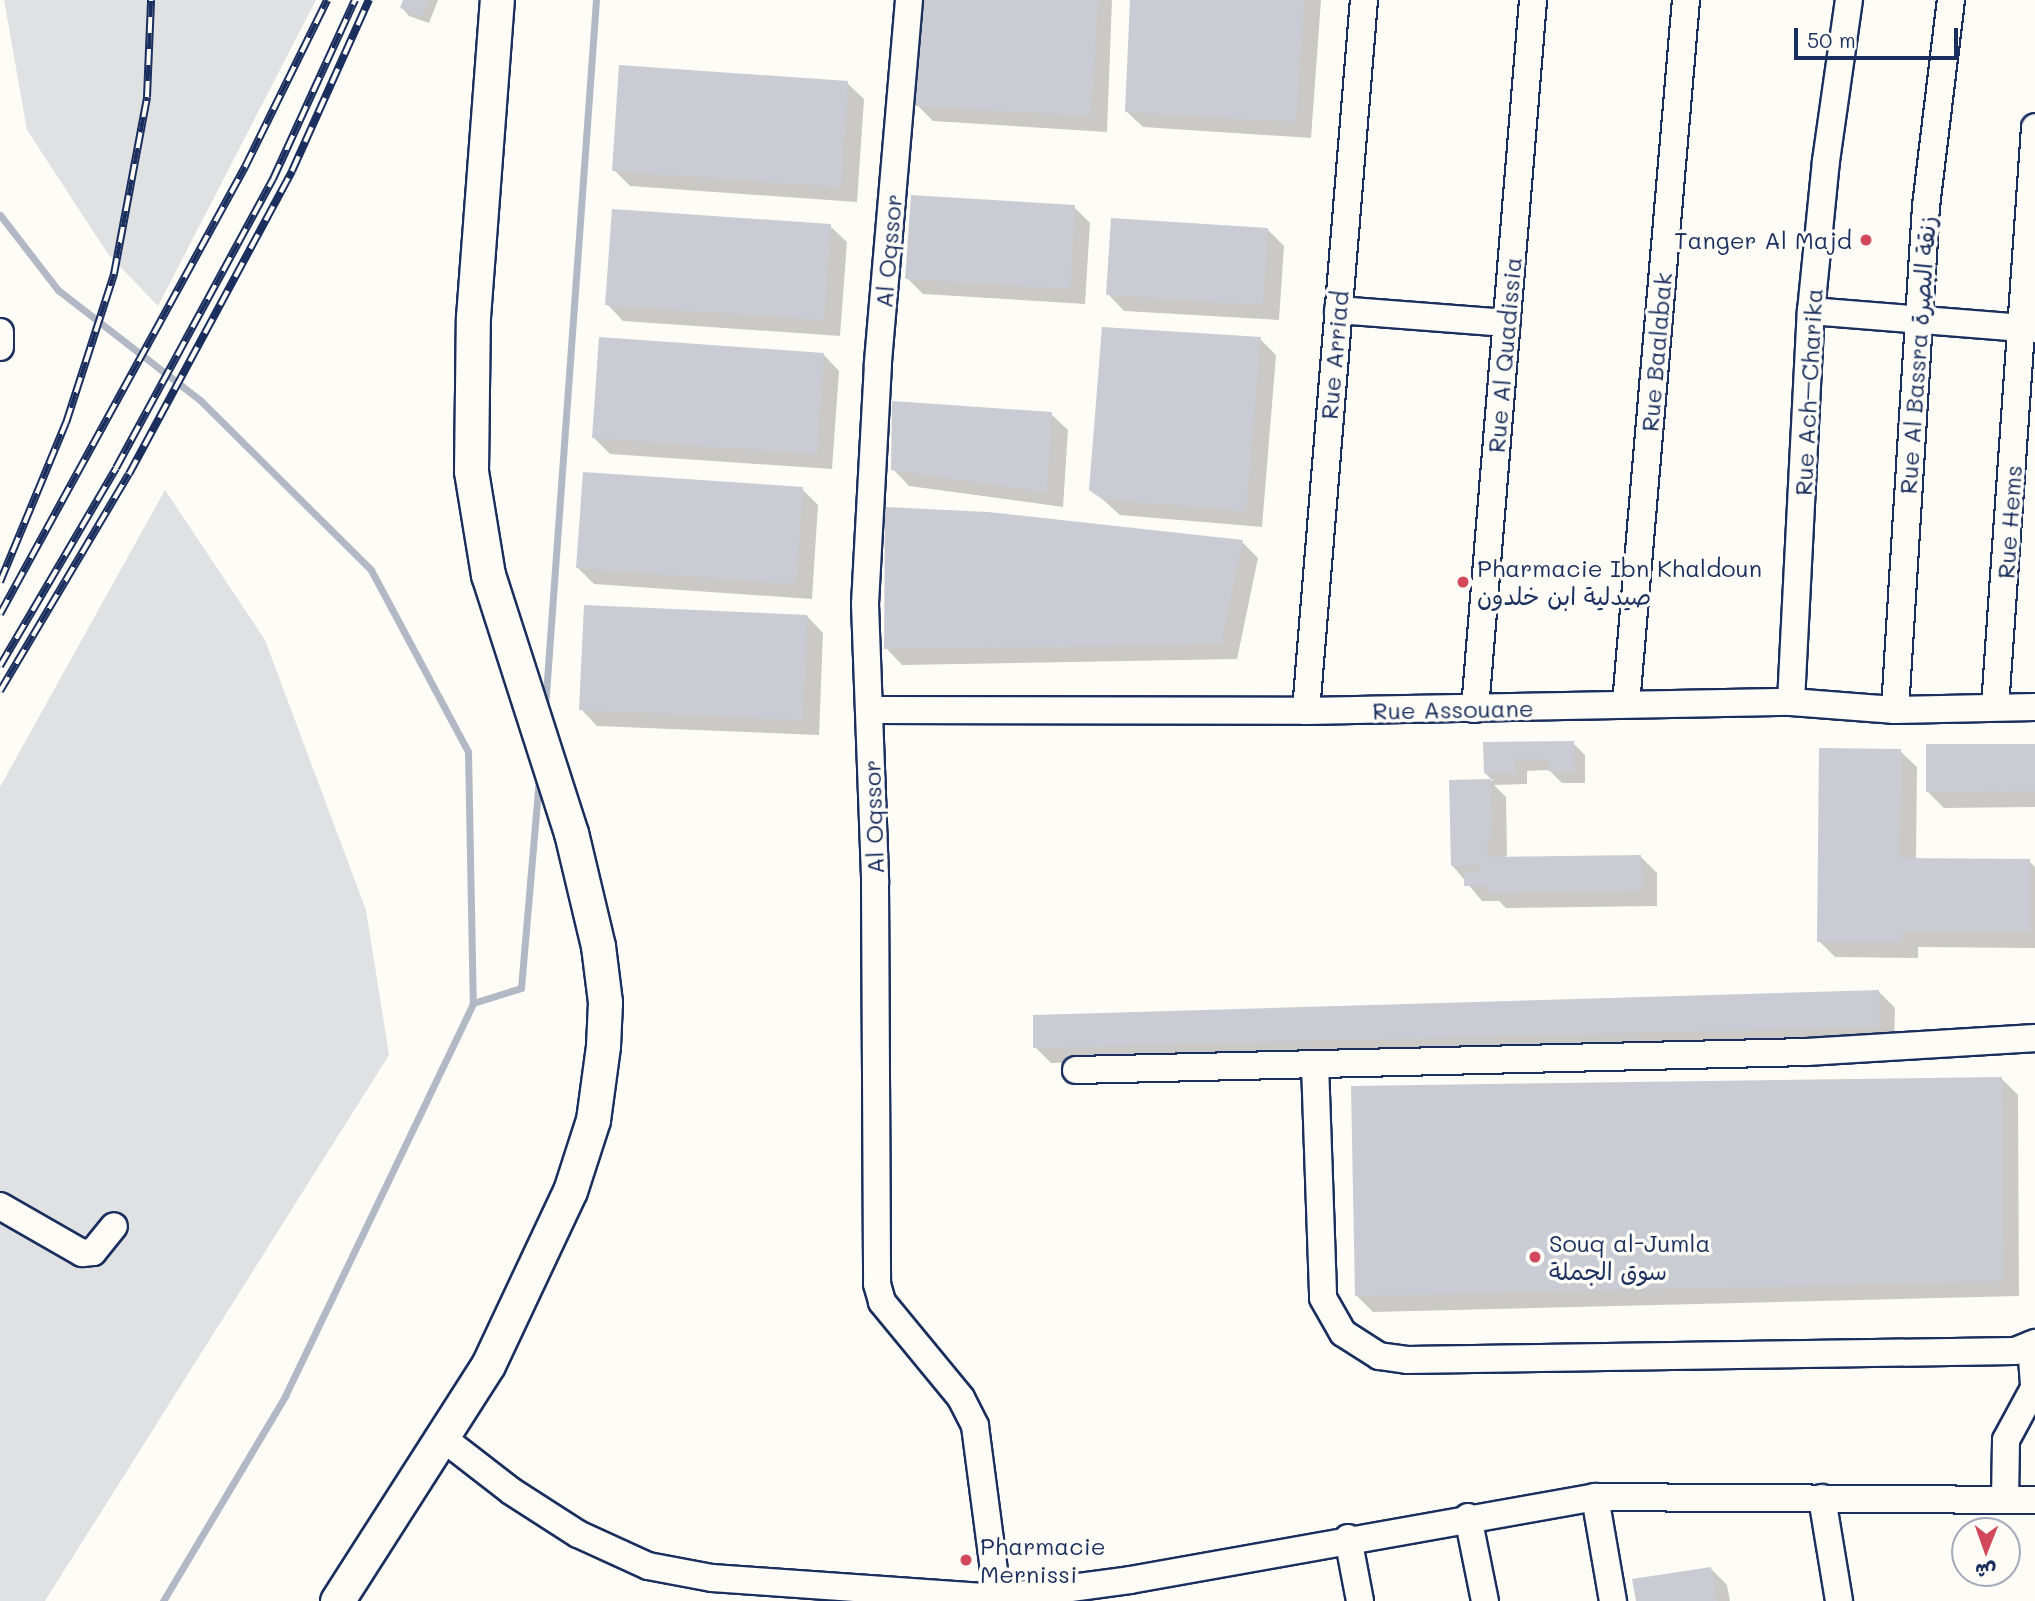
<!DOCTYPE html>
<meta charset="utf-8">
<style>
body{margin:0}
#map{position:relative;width:2035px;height:1601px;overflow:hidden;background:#fdfcf7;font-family:Mali,"Playpen Sans Arabic",sans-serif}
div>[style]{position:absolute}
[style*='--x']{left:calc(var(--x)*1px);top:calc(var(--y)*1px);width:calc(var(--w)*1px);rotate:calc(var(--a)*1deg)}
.green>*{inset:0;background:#e0e1e3}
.shadow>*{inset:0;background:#0003}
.stream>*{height:7px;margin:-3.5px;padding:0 3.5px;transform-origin:3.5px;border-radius:3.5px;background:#b3b8c5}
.building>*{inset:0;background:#c9ccd3}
.roads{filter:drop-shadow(2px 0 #1b2f5e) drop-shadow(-2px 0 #1b2f5e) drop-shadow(0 2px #1b2f5e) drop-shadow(0 -2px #1b2f5e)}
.minor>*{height:26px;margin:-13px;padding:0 13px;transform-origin:13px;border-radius:13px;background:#fdfcf7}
.major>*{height:33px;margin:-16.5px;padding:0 16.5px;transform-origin:16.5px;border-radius:16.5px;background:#fdfcf7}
.rail>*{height:8px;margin-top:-4px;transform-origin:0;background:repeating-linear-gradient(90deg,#fdfcf7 0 16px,#1b2f5e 0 32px);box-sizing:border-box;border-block:2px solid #1b2f5e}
.dots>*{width:19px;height:19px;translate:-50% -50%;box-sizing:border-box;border:4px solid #fdfcf7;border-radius:50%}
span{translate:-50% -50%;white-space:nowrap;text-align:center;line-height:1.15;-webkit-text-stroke:7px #fdfcf7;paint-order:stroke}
.poi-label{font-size:24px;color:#1b2f5e}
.right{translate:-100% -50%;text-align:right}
.left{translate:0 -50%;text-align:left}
.street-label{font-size:24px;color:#1b2f5e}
.north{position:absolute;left:1951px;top:1517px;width:70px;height:70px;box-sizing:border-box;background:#fdfcf7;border:2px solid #a3aaba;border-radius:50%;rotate:181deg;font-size:19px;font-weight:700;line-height:28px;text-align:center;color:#1b2f5e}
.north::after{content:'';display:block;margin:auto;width:24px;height:32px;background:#d1495b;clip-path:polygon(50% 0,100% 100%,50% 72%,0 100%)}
.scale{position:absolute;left:1794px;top:28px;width:164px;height:32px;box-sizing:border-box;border:4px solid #1b2f5e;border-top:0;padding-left:9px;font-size:21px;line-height:24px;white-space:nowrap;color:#1b2f5e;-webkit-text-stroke:5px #fdfcf7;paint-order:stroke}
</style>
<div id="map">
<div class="green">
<i style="clip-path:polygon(4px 0,316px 0,158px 306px,108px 254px,27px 130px)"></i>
<i style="clip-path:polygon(165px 490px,265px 640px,366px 910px,389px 1055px,45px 1601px,0 1601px,0 787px)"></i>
</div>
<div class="shadow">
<i style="clip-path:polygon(405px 0,438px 0,429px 23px,409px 16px,402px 8px)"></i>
<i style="clip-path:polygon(923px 0,1112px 0,1107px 132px,933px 121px,917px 105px)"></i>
<i style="clip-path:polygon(1131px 0,1321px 0,1311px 138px,1143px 127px,1126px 111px)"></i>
<i style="clip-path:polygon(847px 83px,864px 99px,857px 202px,630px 186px,614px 170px)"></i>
<i style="clip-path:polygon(1074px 207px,1090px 223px,1085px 304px,923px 294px,907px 278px)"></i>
<i style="clip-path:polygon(830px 226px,847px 242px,840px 336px,623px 321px,607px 304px)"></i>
<i style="clip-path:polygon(1268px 230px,1284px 246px,1279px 320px,1124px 311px,1108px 294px)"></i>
<i style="clip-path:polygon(1260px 339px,1276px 355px,1262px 527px,1120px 515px,1091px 489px)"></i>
<i style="clip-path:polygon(823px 354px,839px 371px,832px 469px,610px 454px,594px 438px)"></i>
<i style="clip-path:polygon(1051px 414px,1068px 430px,1063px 507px,909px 486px,893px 469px)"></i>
<i style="clip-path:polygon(802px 489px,818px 505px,812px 599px,594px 584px,578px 568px)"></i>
<i style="clip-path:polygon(1242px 542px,1258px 558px,1237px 659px,902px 665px,886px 648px)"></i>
<i style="clip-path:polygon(807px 616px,823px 633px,819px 735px,597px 726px,581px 709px)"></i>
<i style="clip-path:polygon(1573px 743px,1585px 755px,1585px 783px,1562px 783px,1549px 770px,1527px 771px,1527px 784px,1494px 785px,1506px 797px,1507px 855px,1503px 859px,1641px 857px,1657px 873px,1657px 906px,1506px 908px,1499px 901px,1482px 901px,1452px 865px,1451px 781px,1493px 781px,1485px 773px,1485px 744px)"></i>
<i style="clip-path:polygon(2035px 745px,2035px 807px,1944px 808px,1928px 792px)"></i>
<i style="clip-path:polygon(1900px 751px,1917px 767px,1916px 860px,2029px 861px,2035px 867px,2035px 948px,1918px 947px,1918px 958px,1835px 957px,1819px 941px)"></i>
<i style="clip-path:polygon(1879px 992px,1895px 1008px,1894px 1043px,1051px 1063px,1035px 1047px)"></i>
<i style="clip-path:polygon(2002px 1079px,2018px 1095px,2019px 1296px,1373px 1312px,1357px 1296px)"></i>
<i style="clip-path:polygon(1711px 1569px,1727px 1585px,1730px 1601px,1638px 1601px)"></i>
</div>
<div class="stream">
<i style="--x:0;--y:215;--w:95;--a:52.3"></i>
<i style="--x:58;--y:290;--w:180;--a:37.8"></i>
<i style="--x:200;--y:400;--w:241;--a:44.8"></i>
<i style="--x:371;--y:570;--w:206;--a:61.9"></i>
<i style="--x:468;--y:752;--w:251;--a:88.9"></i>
<i style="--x:545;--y:708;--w:710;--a:-85.88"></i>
<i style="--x:163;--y:1601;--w:239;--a:-59.2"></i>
<i style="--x:285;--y:1396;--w:436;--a:-64.4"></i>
<i style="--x:473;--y:1003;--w:50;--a:-17.4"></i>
<i style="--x:521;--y:988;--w:210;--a:-85.1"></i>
</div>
<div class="building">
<i style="clip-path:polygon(403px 0,428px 0,422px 17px,400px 8px)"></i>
<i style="clip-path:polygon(922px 0,1098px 0,1091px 116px,915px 106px)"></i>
<i style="clip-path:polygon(1130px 0,1304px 0,1296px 122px,1125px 112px)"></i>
<i style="clip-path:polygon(619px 65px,848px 81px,841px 187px,612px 171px)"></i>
<i style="clip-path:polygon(911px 195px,1075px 205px,1070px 289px,905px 279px)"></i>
<i style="clip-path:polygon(612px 209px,831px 224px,824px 320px,605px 305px)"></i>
<i style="clip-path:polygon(1111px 218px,1268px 228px,1263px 305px,1106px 295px)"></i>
<i style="clip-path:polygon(1102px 327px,1261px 337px,1246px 511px,1102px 499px,1089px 490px)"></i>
<i style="clip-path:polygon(599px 337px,824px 353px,817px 454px,592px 438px)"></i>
<i style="clip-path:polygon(892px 401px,1052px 412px,1047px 492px,891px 470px)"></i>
<i style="clip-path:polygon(583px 472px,803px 487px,796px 584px,576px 568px)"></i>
<i style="clip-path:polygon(885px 507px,988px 512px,1243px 540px,1221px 644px,884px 649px)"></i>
<i style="clip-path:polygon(584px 605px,807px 615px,803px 720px,579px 710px)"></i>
<i style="clip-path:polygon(1574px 741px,1574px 771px,1548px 771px,1548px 759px,1515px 759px,1516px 773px,1484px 773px,1483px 742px)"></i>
<i style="clip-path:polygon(1926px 744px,2035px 744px,2035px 791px,1926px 792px)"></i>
<i style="clip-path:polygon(1819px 748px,1901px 749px,1900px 858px,2030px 859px,2030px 932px,1902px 932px,1902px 942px,1817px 942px)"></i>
<i style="clip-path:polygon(1491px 779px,1492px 839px,1487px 840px,1487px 857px,1641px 855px,1642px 890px,1488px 893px,1488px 886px,1464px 886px,1464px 872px,1480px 872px,1480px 865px,1451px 866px,1449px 780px)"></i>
<i style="clip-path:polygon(1879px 990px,1879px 1027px,1033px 1048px,1033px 1015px)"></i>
<i style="clip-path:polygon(2002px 1077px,2004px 1281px,1355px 1296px,1351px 1086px)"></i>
<i style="clip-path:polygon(1711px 1567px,1717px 1601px,1636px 1601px,1632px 1579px)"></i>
</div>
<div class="roads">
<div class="minor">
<i style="--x:909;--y:0;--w:365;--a:94.9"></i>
<i style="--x:878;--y:364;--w:240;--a:93.1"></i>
<i style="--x:865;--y:604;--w:279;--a:87.9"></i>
<i style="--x:875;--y:883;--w:401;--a:89.7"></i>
<i style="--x:877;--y:1284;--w:19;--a:74"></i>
<i style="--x:882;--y:1302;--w:124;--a:50.5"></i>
<i style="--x:961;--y:1398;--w:31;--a:63"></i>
<i style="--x:975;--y:1426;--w:177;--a:82.5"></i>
<i style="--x:1338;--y:310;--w:169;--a:4.4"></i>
<i style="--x:1811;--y:311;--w:225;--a:4.6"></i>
<i style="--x:0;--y:332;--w:15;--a:90"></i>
<i style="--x:1791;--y:702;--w:392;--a:-87.1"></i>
<i style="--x:1811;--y:311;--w:151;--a:-84.3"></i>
<i style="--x:1826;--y:161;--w:163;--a:-81.9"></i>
<i style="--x:1626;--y:704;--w:707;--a:-85.13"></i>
<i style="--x:1995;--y:707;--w:581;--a:-86.05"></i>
<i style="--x:1475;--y:709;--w:711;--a:-85.32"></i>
<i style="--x:870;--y:710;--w:436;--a:0.1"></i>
<i style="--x:1306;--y:711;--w:485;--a:-1.1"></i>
<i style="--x:1791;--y:702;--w:104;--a:4.4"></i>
<i style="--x:1895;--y:710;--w:140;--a:-1.2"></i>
<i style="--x:1895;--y:710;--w:505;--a:-86.48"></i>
<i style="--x:1926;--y:206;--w:208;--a:-83.1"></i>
<i style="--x:1306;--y:711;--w:713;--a:-85.34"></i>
<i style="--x:1315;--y:1064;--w:234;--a:88"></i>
<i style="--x:1323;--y:1298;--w:40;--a:60.3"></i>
<i style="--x:1343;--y:1333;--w:43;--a:32.6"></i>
<i style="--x:1379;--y:1356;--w:28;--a:8"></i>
<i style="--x:1407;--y:1360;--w:608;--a:-0.85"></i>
<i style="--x:2015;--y:1351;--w:22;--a:-22"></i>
<i style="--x:1076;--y:1070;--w:731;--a:-1.41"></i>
<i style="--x:1807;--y:1052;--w:228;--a:-3.5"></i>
<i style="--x:0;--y:1206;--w:95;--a:29.8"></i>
<i style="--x:82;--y:1253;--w:11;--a:-5"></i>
<i style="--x:93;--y:1252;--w:33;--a:-51"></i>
<i style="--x:2031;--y:1345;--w:53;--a:85.7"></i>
<i style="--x:444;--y:1439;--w:85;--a:37.8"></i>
<i style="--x:511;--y:1491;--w:80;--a:32.7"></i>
<i style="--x:578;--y:1534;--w:77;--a:24.6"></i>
<i style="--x:648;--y:1566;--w:65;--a:10.6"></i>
<i style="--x:712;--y:1578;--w:286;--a:4"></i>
<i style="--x:997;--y:1598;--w:134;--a:-7.7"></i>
<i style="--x:1130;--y:1580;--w:472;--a:-10.1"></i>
<i style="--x:1595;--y:1497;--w:440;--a:0.4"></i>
<i style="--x:1595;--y:1497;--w:106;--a:80.2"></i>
<i style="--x:1822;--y:1498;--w:104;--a:80.6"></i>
<i style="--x:2005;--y:1499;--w:59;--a:-89"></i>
<i style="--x:2006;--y:1440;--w:55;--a:-61.6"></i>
<i style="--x:1468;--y:1517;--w:86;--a:78.6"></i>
<i style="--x:1348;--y:1538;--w:64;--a:79.2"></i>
</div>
<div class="major">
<i style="--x:337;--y:1601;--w:280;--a:-57.4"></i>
<i style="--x:488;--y:1365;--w:192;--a:-64.8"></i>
<i style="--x:570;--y:1191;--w:75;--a:-72.1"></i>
<i style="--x:593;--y:1120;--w:75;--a:-82.3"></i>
<i style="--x:603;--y:1046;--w:44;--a:-87.4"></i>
<i style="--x:605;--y:1002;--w:56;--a:-97.1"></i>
<i style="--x:598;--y:946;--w:116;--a:-103.4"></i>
<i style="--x:571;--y:833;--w:271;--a:-107.8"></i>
<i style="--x:488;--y:575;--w:105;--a:-99.3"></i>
<i style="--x:471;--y:471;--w:154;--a:-89.3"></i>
<i style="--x:473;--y:317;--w:318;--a:-85.7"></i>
</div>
</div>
<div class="rail">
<i style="--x:0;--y:582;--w:172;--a:-67.5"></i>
<i style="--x:66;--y:423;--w:157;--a:-72.1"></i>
<i style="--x:114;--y:274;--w:180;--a:-79.4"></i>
<i style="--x:147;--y:97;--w:97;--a:-87.6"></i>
<i style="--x:0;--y:614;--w:510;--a:-61.27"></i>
<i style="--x:245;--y:167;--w:186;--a:-63.8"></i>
<i style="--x:0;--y:666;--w:229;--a:-59.6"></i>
<i style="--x:116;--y:468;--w:329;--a:-61.5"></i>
<i style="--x:273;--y:179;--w:197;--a:-65.4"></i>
<i style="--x:0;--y:691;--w:252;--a:-59.3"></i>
<i style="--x:129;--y:474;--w:344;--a:-61.7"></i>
<i style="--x:292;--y:171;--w:188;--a:-65.8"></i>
</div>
<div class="dots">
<i style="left:1866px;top:240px;background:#d1495b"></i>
<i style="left:1463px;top:582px;background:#d1495b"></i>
<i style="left:1535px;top:1257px;background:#d1495b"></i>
<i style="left:966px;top:1560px;background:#d1495b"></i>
</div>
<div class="poi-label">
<span class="right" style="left:1852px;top:240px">Tanger Al Majd</span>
<span class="left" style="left:1477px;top:582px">Pharmacie Ibn Khaldoun<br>صيدلية ابن خلدون</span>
<span class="left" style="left:1549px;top:1257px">Souq al-Jumla<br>سوق الجملة</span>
<span class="left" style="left:980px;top:1560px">Pharmacie<br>Mernissi</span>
</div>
<div class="street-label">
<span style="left:888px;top:251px;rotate:-85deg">Al Oqssor</span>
<span style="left:1656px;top:352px;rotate:-85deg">Rue Baalabak</span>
<span style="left:1334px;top:355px;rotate:-85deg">Rue Arriad</span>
<span style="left:1504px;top:355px;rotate:-85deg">Rue Al Quadissia</span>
<span style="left:1917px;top:355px;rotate:-86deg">Rue Al Bassra زنقة البصرة</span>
<span style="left:1808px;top:392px;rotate:-87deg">Rue Ach–Charika</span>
<span style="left:2009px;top:522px;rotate:-86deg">Rue Hems</span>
<span style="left:1453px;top:709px;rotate:-1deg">Rue Assouane</span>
<span style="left:873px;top:817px;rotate:-92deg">Al Oqssor</span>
</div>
<div class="north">ش</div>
<div class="scale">50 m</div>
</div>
